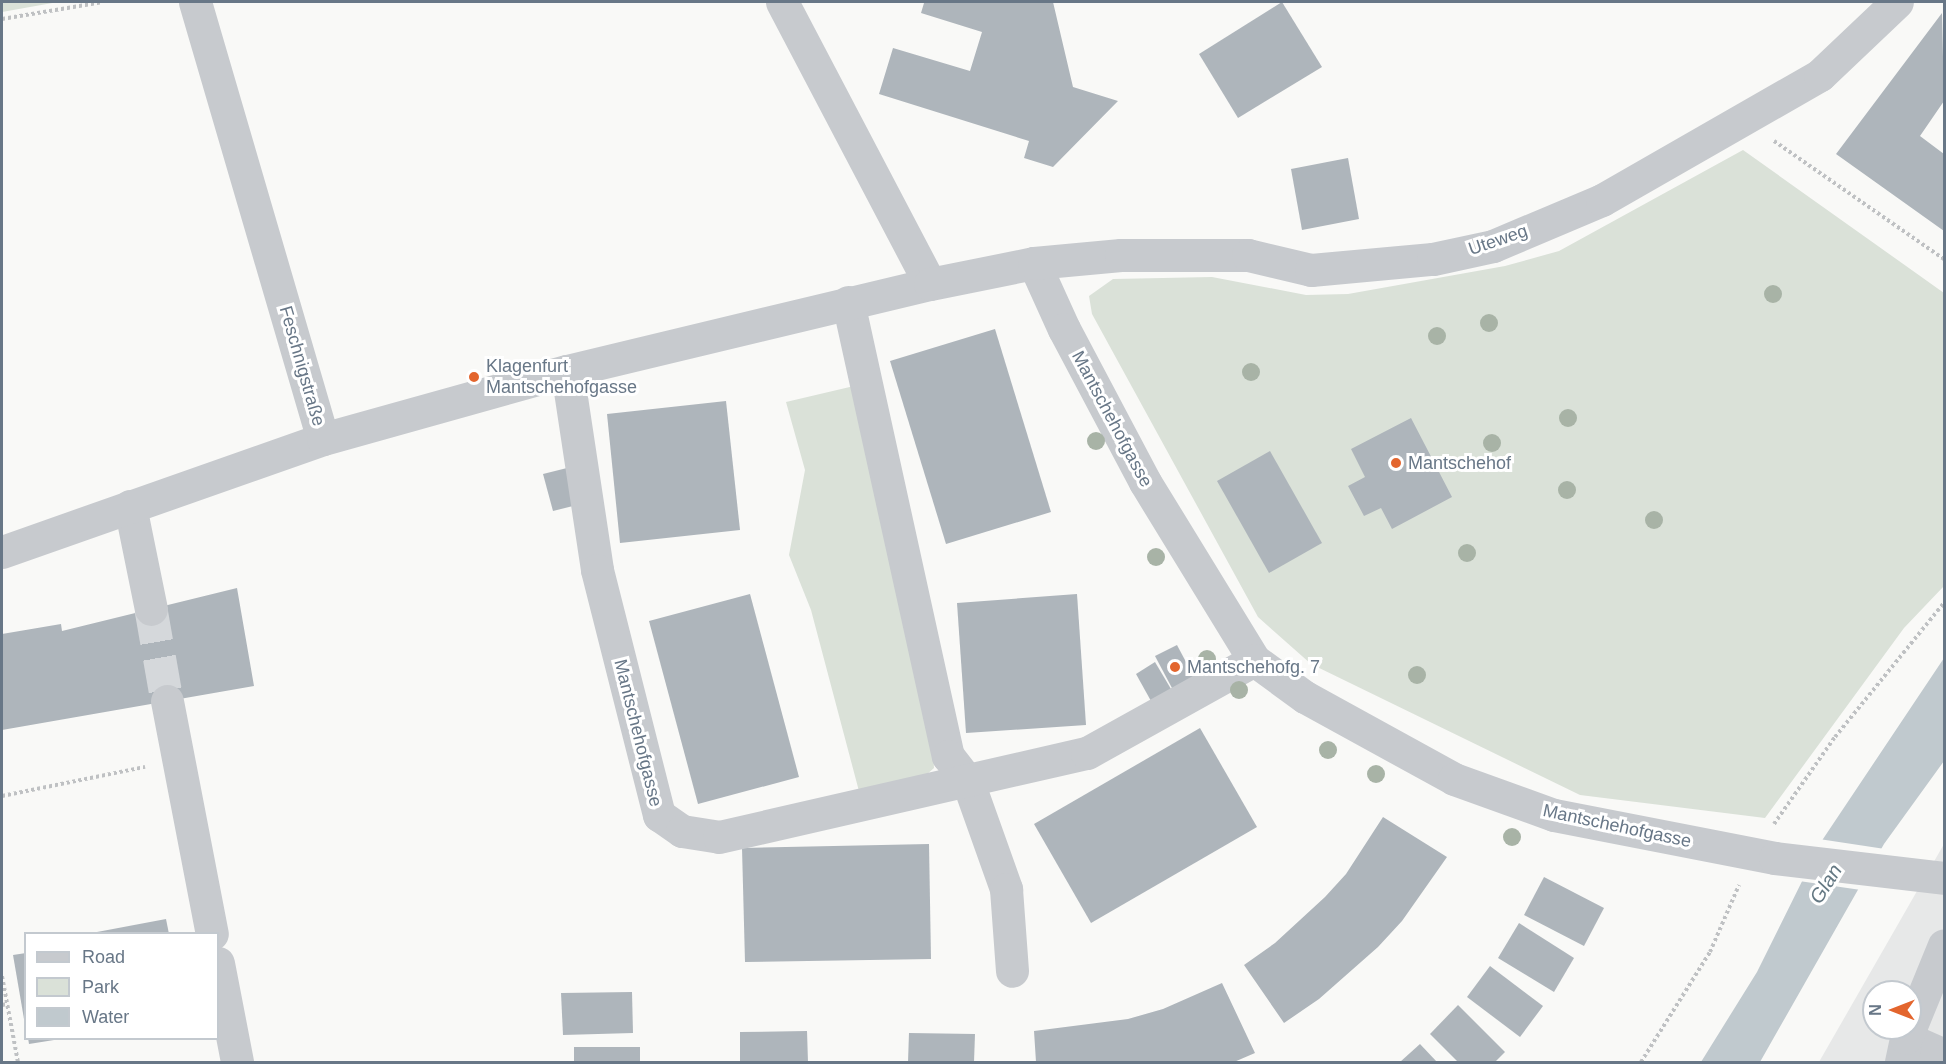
<!DOCTYPE html>
<meta charset="utf-8">
<style>
body{margin:0}
#map{position:relative;width:1946px;height:1064px;overflow:hidden;background:#f9f9f7;font-family:Helvetica,sans-serif}
div>[style]{position:absolute}
[style*='--x']{left:calc(var(--x)*1px);top:calc(var(--y)*1px);width:calc(var(--w)*1px);rotate:calc(var(--a)*1deg)}
.built>*{inset:0;background:#e7e8e8}
.green>*{inset:0;background:#dae1d8}
.water>*{inset:0;background:#c0c9ce}
.pier>*{inset:0;background:#f9f9f7}
.building>*{inset:0;background:#aeb5bb}
.minor-tunnel>*{height:33px;margin-top:-16.5px;transform-origin:0;background:repeating-linear-gradient(90deg,#d5d8db 0 33px,transparent 0 49px)}
.path>*{height:4px;margin-top:-2px;transform-origin:0;background:repeating-linear-gradient(90deg,#bfc1c3 0 3px,transparent 0 6px)}
.minor>*{height:33px;margin:-16.5px;padding:0 16.5px;transform-origin:16.5px;border-radius:16.5px;background:#c7cace}
.trees>*{width:18px;height:18px;margin:-9px;border-radius:50%;background:#a8b3a6}
.dots>*{width:16px;height:16px;translate:-50% -50%;box-sizing:border-box;border:3px solid #fff;border-radius:50%}
span{translate:-50% -50%;white-space:nowrap;text-align:center;line-height:1.15;-webkit-text-stroke:6px #fff;paint-order:stroke}
.street-label{font-size:18px;color:#687787}
.poi-label{font-size:18px;color:#687787}
.left{translate:0 -50%;text-align:left}
.water-label{font-size:20px;color:#647883;font-style:italic}
.frame{position:absolute;inset:0;border:3px solid #687787;pointer-events:none}
.legend{position:absolute;left:24px;top:932px;width:195px;height:108px;box-sizing:border-box;background:#fff;border:2px solid #c3c9cf;margin:0;padding:8px 10px;list-style:none;font-size:18px;color:#687787}
.legend li{display:flex;align-items:center;gap:12px;height:30px}
.legend b{width:30px;border:2px solid #c3c9cf}
.north{position:absolute;left:1862px;top:980px;width:60px;height:60px;box-sizing:border-box;background:#fff;border:2px solid #c3c9cf;border-radius:50%;rotate:270deg;font-size:16px;font-weight:700;line-height:24px;text-align:center;color:#687787}
.north::after{content:'';display:block;margin:auto;width:21px;height:27px;background:#e3652d;clip-path:polygon(50% 0,100% 100%,50% 72%,0 100%)}
</style>
<div id="map">
<div class="built">
<i style="clip-path:polygon(evenodd,1944px 844px,1944px 1062px,1819px 1062px,1944px 844px,1874px 992px,1910px 992px,1910px 1028px,1874px 1028px,1874px 992px)"></i>
</div>
<div class="green">
<i style="clip-path:polygon(2px 2px,58px 2px,2px 12px)"></i>
<i style="clip-path:polygon(1743px 150px,1944px 293px,1944px 586px,1904px 628px,1765px 818px,1580px 795px,1311px 664px,1258px 617px,1092px 314px,1089px 296px,1113px 279px,1212px 277px,1306px 295px,1348px 294px,1505px 266px,1559px 251px)"></i>
<i style="clip-path:polygon(854px 386px,932px 731px,934px 768px,917px 783px,860px 795px,811px 610px,789px 555px,805px 470px,786px 402px)"></i>
</div>
<div class="water">
<i style="clip-path:polygon(1944px 658px,1944px 761px,1884px 844px,1760px 1062px,1701px 1062px,1757px 972px,1823px 839px)"></i>
</div>
<div class="pier">
<i style="clip-path:polygon(1819px 839px,1885px 849px,1861px 890px,1799px 881px)"></i>
</div>
<div class="building">
<i style="clip-path:polygon(920px 2px,1053px 2px,1073px 87px,1118px 101px,1053px 167px,1024px 158px,1029px 141px,879px 94px,893px 48px,970px 71px,982px 32px,921px 13px,924px 3px)"></i>
<i style="clip-path:polygon(1282px 2px,1322px 67px,1238px 118px,1199px 54px)"></i>
<i style="clip-path:polygon(1942px 13px,1944px 101px,1920px 136px,1944px 154px,1944px 231px,1836px 154px)"></i>
<i style="clip-path:polygon(1348px 158px,1359px 219px,1302px 230px,1291px 169px)"></i>
<i style="clip-path:polygon(995px 329px,1051px 512px,946px 544px,890px 361px)"></i>
<i style="clip-path:polygon(726px 401px,740px 530px,620px 543px,607px 414px)"></i>
<i style="clip-path:polygon(1411px 418px,1452px 497px,1392px 529px,1381px 508px,1364px 516px,1348px 486px,1365px 477px,1351px 449px)"></i>
<i style="clip-path:polygon(1270px 451px,1322px 543px,1269px 573px,1217px 481px)"></i>
<i style="clip-path:polygon(571px 467px,581px 504px,553px 511px,543px 474px)"></i>
<i style="clip-path:polygon(237px 588px,254px 686px,2px 730px,2px 634px,61px 624px,62px 631px)"></i>
<i style="clip-path:polygon(750px 594px,799px 777px,698px 804px,649px 621px)"></i>
<i style="clip-path:polygon(1077px 594px,1086px 725px,966px 733px,957px 603px)"></i>
<i style="clip-path:polygon(1177px 645px,1195px 679px,1173px 690px,1155px 656px)"></i>
<i style="clip-path:polygon(1155px 662px,1171px 689px,1151px 701px,1136px 674px)"></i>
<i style="clip-path:polygon(1200px 728px,1257px 827px,1091px 923px,1034px 824px)"></i>
<i style="clip-path:polygon(1383px 817px,1447px 857px,1402px 921px,1378px 947px,1319px 999px,1284px 1023px,1244px 965px,1275px 943px,1325px 897px,1346px 874px)"></i>
<i style="clip-path:polygon(929px 844px,931px 959px,745px 962px,742px 848px)"></i>
<i style="clip-path:polygon(1544px 877px,1604px 908px,1584px 946px,1524px 915px)"></i>
<i style="clip-path:polygon(166px 919px,169px 934px,98px 934px,97px 932px)"></i>
<i style="clip-path:polygon(1519px 923px,1574px 958px,1554px 992px,1498px 958px)"></i>
<i style="clip-path:polygon(26px 953px,26px 1019px,24px 1019px,13px 955px)"></i>
<i style="clip-path:polygon(1490px 966px,1543px 1006px,1520px 1037px,1467px 997px)"></i>
<i style="clip-path:polygon(1222px 983px,1255px 1053px,1234px 1062px,1036px 1062px,1034px 1031px,1128px 1019px,1163px 1009px)"></i>
<i style="clip-path:polygon(632px 992px,633px 1033px,563px 1035px,561px 993px)"></i>
<i style="clip-path:polygon(1458px 1005px,1505px 1052px,1495px 1062px,1458px 1062px,1430px 1034px)"></i>
<i style="clip-path:polygon(807px 1031px,808px 1062px,740px 1062px,740px 1032px)"></i>
<i style="clip-path:polygon(909px 1033px,975px 1034px,974px 1062px,908px 1062px)"></i>
<i style="clip-path:polygon(28px 1038px,54px 1038px,54px 1040px,29px 1044px)"></i>
<i style="clip-path:polygon(1420px 1044px,1437px 1062px,1400px 1062px)"></i>
<i style="clip-path:polygon(574px 1047px,640px 1047px,640px 1062px,574px 1062px)"></i>
</div>
<div class="minor-tunnel">
<i style="--x:151;--y:609;--w:93;--a:80.1"></i>
</div>
<div class="path">
<i style="--x:2;--y:19;--w:101;--a:-9.6"></i>
<i style="--x:1774;--y:141;--w:207;--a:34.8"></i>
<i style="--x:2;--y:796;--w:146;--a:-11.5"></i>
<i style="--x:1774;--y:824;--w:106;--a:-55"></i>
<i style="--x:1835;--y:737;--w:173;--a:-50.9"></i>
<i style="--x:2;--y:976;--w:87;--a:79.5"></i>
<i style="--x:2;--y:1005;--w:5;--a:-11"></i>
<i style="--x:1641;--y:1062;--w:130;--a:-57.9"></i>
<i style="--x:1710;--y:952;--w:73;--a:-66.6"></i>
</div>
<div class="minor">
<i style="--x:195;--y:2;--w:455;--a:73.7"></i>
<i style="--x:782;--y:2;--w:318;--a:62.3"></i>
<i style="--x:1034;--y:263;--w:72;--a:65.6"></i>
<i style="--x:1064;--y:329;--w:173;--a:62.1"></i>
<i style="--x:1145;--y:482;--w:209;--a:58.5"></i>
<i style="--x:1254;--y:660;--w:63;--a:36"></i>
<i style="--x:1305;--y:697;--w:170;--a:28.8"></i>
<i style="--x:1454;--y:779;--w:106;--a:19.8"></i>
<i style="--x:1554;--y:815;--w:225;--a:11"></i>
<i style="--x:1775;--y:858;--w:170;--a:6.7"></i>
<i style="--x:848;--y:302;--w:465;--a:77.6"></i>
<i style="--x:948;--y:756;--w:33;--a:52"></i>
<i style="--x:968;--y:782;--w:114;--a:70.4"></i>
<i style="--x:1006;--y:889;--w:82;--a:85.8"></i>
<i style="--x:567;--y:371;--w:201;--a:81.4"></i>
<i style="--x:597;--y:570;--w:253;--a:75.8"></i>
<i style="--x:659;--y:815;--w:28;--a:35"></i>
<i style="--x:682;--y:831;--w:37;--a:9"></i>
<i style="--x:719;--y:837;--w:377;--a:-12.9"></i>
<i style="--x:1087;--y:753;--w:191;--a:-29.1"></i>
<i style="--x:130;--y:506;--w:105;--a:78.5"></i>
<i style="--x:2;--y:552;--w:340;--a:-19.4"></i>
<i style="--x:323;--y:439;--w:253;--a:-15.6"></i>
<i style="--x:567;--y:371;--w:373;--a:-13.5"></i>
<i style="--x:930;--y:284;--w:106;--a:-11.4"></i>
<i style="--x:1034;--y:263;--w:87;--a:-5.3"></i>
<i style="--x:1121;--y:255;--w:127;--a:0"></i>
<i style="--x:1248;--y:255;--w:65;--a:13.4"></i>
<i style="--x:1311;--y:270;--w:122;--a:-5.2"></i>
<i style="--x:1433;--y:259;--w:61;--a:-12.2"></i>
<i style="--x:1493;--y:246;--w:118;--a:-22.9"></i>
<i style="--x:1602;--y:200;--w:251;--a:-29.8"></i>
<i style="--x:1820;--y:75;--w:106;--a:-43.5"></i>
<i style="--x:167;--y:701;--w:237;--a:79.1"></i>
<i style="--x:218;--y:963;--w:101;--a:79.1"></i>
<i style="--x:1906;--y:1038;--w:42;--a:24.1"></i>
<i style="--x:1901;--y:1062;--w:25;--a:-78"></i>
<i style="--x:1906;--y:1038;--w:100;--a:-67.8"></i>
</div>
<div class="trees">
<i style="left:1773px;top:294px"></i>
<i style="left:1489px;top:323px"></i>
<i style="left:1437px;top:336px"></i>
<i style="left:1251px;top:372px"></i>
<i style="left:1568px;top:418px"></i>
<i style="left:1096px;top:441px"></i>
<i style="left:1492px;top:443px"></i>
<i style="left:1567px;top:490px"></i>
<i style="left:1654px;top:520px"></i>
<i style="left:1467px;top:553px"></i>
<i style="left:1156px;top:557px"></i>
<i style="left:1207px;top:659px"></i>
<i style="left:1417px;top:675px"></i>
<i style="left:1239px;top:690px"></i>
<i style="left:1328px;top:750px"></i>
<i style="left:1376px;top:774px"></i>
<i style="left:1512px;top:837px"></i>
</div>
<div class="dots">
<i style="left:474px;top:377px;background:#e3652d"></i>
<i style="left:1396px;top:463px;background:#e3652d"></i>
<i style="left:1175px;top:667px;background:#e3652d"></i>
</div>
<div class="street-label">
<span style="left:1498px;top:240px;rotate:-19deg">Uteweg</span>
<span style="left:302px;top:366px;rotate:74deg">Feschnigstraße</span>
<span style="left:1112px;top:419px;rotate:62deg">Mantschehofgasse</span>
<span style="left:638px;top:733px;rotate:76deg">Mantschehofgasse</span>
<span style="left:1617px;top:826px;rotate:12deg">Mantschehofgasse</span>
</div>
<div class="poi-label">
<span class="left" style="left:486px;top:377px">Klagenfurt<br>Mantschehofgasse</span>
<span class="left" style="left:1408px;top:463px">Mantschehof</span>
<span class="left" style="left:1187px;top:667px">Mantschehofg. 7</span>
</div>
<div class="water-label">
<span style="left:1826px;top:884px;rotate:-58deg">Glan</span>
</div>
<div class="frame"></div>
<ul class="legend">
<li><b style="height:8px;background:#c7cace"></b>Road</li>
<li><b style="height:16px;background:#dae1d8"></b>Park</li>
<li><b style="height:16px;background:#c0c9ce"></b>Water</li>
</ul>
<div class="north">N</div>
</div>
